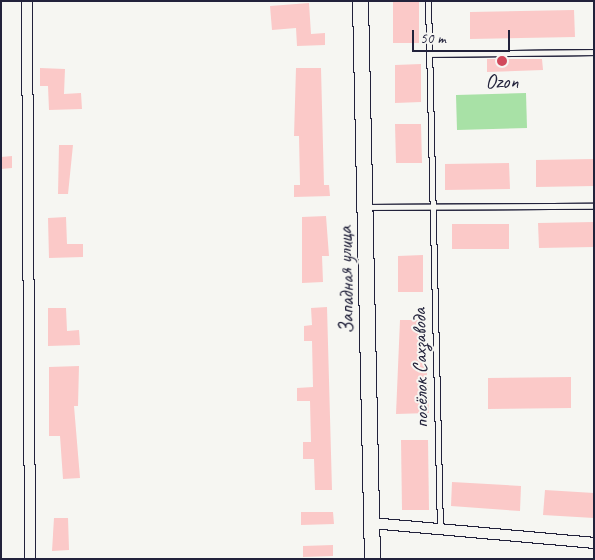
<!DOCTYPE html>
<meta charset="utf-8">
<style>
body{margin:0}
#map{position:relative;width:595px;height:560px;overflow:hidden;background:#f6f6f2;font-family:Caveat,sans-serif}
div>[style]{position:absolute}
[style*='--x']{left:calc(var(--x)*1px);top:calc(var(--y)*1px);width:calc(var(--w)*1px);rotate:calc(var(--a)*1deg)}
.green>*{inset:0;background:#a8e1a6}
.building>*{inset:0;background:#fbc9c8}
.roads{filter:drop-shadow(1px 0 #22223b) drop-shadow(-1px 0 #22223b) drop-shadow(0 1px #22223b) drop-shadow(0 -1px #22223b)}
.lane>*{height:5px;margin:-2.5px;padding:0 2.5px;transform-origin:2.5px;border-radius:2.5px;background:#f6f6f2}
.street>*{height:10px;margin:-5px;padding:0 5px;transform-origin:5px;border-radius:5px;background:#f6f6f2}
.secondary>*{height:15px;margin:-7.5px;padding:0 7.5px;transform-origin:7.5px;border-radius:7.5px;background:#f6f6f2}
.dots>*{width:14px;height:14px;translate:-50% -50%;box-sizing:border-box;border:2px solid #f6f6f2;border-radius:50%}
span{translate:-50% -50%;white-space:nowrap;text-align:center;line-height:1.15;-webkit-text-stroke:4px #f6f6f2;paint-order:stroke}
.poi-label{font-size:20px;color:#22223b}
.street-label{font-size:20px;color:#22223b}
.frame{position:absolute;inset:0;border:2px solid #22223b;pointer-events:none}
.scale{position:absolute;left:412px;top:30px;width:98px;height:22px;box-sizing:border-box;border:2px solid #22223b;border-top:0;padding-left:6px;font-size:15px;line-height:18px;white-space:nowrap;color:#22223b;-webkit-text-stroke:4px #f6f6f2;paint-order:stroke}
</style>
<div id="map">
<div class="green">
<i style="clip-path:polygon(526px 93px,527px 128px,457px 130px,456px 95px)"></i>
</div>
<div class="building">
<i style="clip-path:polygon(393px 1px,419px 1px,419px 43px,393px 43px)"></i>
<i style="clip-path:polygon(309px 3px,311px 34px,325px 33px,325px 45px,297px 46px,296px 28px,272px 30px,270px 6px)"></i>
<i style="clip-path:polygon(574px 10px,575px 37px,470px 39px,470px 12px)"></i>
<i style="clip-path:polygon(487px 59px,542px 59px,543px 70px,487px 72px)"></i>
<i style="clip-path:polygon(421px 64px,421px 102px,395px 103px,395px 65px)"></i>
<i style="clip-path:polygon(40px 68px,65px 69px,64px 94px,81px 93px,82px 109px,49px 110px,48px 86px,40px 86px)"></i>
<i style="clip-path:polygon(296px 68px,321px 68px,324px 185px,329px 185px,330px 196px,294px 197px,294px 185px,300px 185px,299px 136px,294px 136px)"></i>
<i style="clip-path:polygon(395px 124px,421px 124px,422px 163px,396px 163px)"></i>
<i style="clip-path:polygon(59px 145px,73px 145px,68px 194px,58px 194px)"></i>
<i style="clip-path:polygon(12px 156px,12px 168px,1px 169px,1px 157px)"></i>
<i style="clip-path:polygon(594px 159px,594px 186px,536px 187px,536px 160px)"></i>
<i style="clip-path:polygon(509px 163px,510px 189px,445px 190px,445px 164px)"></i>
<i style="clip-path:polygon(326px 216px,329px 256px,322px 256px,323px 282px,302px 283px,302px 217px)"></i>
<i style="clip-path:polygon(66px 217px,67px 244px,83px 244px,83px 257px,49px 258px,48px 218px)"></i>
<i style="clip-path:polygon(594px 222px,594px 247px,539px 248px,538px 223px)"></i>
<i style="clip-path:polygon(452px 224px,509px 224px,509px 249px,452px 249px)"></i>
<i style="clip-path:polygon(423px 255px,423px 292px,398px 292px,398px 256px)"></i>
<i style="clip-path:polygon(327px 307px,332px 490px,315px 490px,314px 459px,303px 459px,303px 442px,311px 442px,310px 401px,297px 401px,297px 388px,313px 387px,312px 341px,304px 341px,304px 326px,312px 325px,311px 308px)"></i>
<i style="clip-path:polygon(48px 308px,66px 308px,67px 331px,79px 330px,80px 345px,48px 346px)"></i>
<i style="clip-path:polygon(400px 320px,424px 320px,429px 413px,396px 414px)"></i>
<i style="clip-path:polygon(79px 366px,78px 406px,74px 406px,80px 478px,63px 479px,60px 436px,49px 436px,49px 367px)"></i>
<i style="clip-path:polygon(571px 377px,571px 408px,488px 409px,488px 378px)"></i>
<i style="clip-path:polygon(401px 440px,428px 440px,429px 510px,402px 510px)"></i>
<i style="clip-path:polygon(452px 482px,521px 486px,520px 511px,451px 506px)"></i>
<i style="clip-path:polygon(545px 490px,594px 493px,594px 518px,543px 515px)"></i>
<i style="clip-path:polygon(301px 512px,333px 512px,334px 524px,301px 525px)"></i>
<i style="clip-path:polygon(54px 518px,68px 518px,69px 550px,52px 551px)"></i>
<i style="clip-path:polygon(333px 545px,333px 556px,303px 557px,303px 546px)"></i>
</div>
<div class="roads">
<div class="lane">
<i style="--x:428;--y:1;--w:528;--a:88.7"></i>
<i style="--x:429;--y:54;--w:165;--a:-0.7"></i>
<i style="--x:367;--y:207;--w:227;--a:-0.3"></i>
</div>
<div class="street">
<i style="--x:27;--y:1;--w:558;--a:89.69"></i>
<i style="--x:371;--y:523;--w:224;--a:5.1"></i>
</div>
<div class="secondary">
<i style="--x:360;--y:1;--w:558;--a:88.77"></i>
</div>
</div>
<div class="dots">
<i style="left:502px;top:61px;background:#d1495b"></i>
</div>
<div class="poi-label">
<span style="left:502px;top:81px">Ozon</span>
</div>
<div class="street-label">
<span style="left:346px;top:280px;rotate:-91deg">Западная улица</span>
<span style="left:420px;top:368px;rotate:-91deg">посёлок Сахзавода</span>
</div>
<div class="frame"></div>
<div class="scale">50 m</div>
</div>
